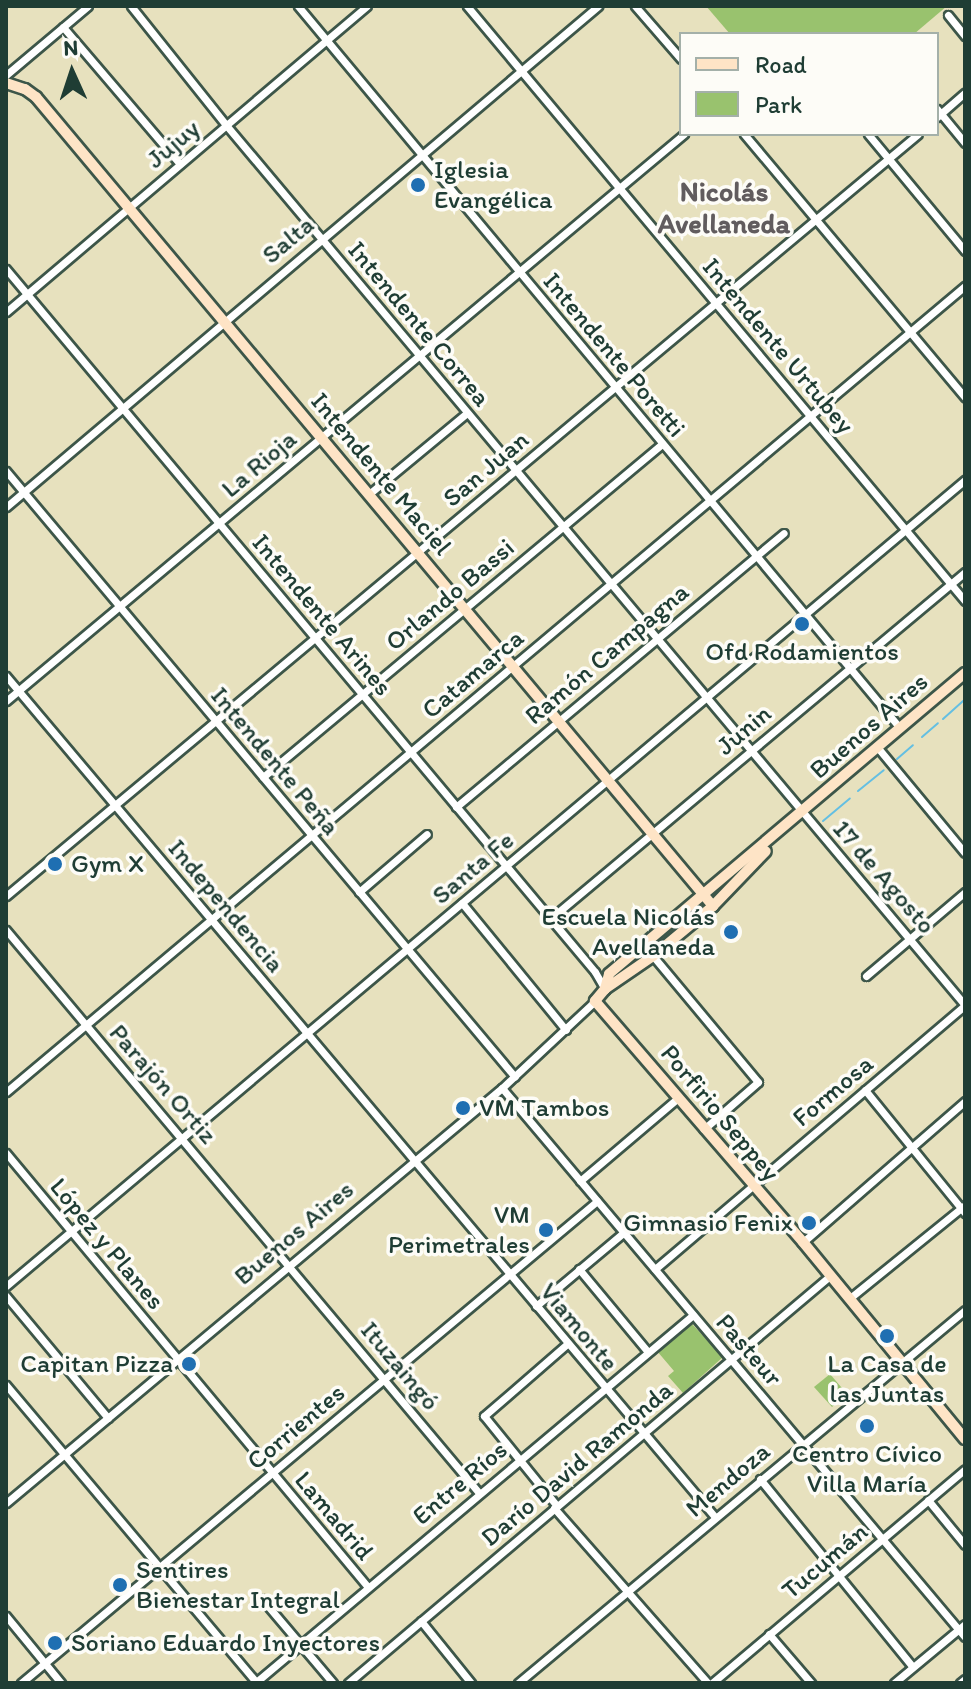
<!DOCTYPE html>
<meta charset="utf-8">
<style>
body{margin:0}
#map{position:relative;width:971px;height:1689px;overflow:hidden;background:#e7e1be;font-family:Itim,sans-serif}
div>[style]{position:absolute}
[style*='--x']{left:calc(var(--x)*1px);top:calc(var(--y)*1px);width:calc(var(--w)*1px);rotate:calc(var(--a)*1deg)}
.green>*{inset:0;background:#99c26e}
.stream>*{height:2px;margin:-1px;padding:0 1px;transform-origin:1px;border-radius:1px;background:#64bfe2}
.roads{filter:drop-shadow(2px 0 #3d5649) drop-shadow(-2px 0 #3d5649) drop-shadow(0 2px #3d5649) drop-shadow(0 -2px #3d5649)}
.minor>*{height:7px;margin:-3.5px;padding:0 3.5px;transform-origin:3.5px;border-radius:3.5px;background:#fff}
.secondary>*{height:10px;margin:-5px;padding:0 5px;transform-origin:5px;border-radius:5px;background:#fee4c6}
.dots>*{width:22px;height:22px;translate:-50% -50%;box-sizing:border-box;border:4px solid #fdfcf7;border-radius:50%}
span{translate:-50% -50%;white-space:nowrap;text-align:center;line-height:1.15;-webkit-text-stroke:7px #fdfcf7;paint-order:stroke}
.street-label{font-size:26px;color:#1f3d34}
.poi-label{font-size:26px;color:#1f3d34}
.left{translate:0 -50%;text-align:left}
.right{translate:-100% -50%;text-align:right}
.neighbourhood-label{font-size:28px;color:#615c5e;font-weight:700}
.frame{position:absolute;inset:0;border:8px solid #1f3d34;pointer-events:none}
.legend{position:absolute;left:679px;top:32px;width:260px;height:104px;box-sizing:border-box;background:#fdfcf7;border:2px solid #a4b0a9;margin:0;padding:10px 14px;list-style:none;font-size:24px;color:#1f3d34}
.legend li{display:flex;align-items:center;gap:16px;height:40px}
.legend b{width:40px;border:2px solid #a4b0a9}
.north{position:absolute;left:32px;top:32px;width:80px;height:80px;-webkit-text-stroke:6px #fdfcf7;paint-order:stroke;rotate:357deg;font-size:22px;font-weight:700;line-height:32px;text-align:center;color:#1f3d34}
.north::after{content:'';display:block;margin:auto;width:28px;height:36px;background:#1f3d34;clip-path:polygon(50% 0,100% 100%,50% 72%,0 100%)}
</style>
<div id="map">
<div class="green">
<i style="clip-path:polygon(706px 6px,947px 6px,914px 34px,730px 34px)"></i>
<i style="clip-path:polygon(692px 1324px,723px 1357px,683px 1393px,668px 1376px,674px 1371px,657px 1351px)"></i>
<i style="clip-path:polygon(830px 1374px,847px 1394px,832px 1407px,814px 1387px)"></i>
</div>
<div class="stream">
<i style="--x:943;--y:719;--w:30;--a:-42"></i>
<i style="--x:922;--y:737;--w:21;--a:-41"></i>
<i style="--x:897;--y:759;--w:21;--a:-41"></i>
<i style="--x:858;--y:791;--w:33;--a:-39"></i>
<i style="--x:823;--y:821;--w:35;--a:-40"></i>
</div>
<div class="roads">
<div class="minor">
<i style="--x:131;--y:6;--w:152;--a:51.4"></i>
<i style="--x:226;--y:125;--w:1149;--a:49.98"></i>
<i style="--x:298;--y:6;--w:940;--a:50.18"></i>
<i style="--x:467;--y:6;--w:776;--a:50.07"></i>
<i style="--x:635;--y:6;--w:70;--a:49"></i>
<i style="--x:948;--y:15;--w:27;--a:51"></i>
<i style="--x:63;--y:27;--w:180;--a:49.5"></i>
<i style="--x:6;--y:75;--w:107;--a:-40.1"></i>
<i style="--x:937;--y:109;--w:44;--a:50.5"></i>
<i style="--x:937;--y:117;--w:37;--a:-41"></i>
<i style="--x:744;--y:134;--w:344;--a:50"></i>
<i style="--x:868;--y:134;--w:152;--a:50.3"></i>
<i style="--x:6;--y:269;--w:917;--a:50.04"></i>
<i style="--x:595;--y:972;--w:20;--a:60"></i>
<i style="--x:6;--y:312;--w:473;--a:-40.3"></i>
<i style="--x:6;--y:471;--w:791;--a:49.97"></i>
<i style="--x:369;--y:494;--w:127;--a:-39.6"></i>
<i style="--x:6;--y:507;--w:776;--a:-40.24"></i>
<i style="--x:6;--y:676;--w:1100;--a:49.87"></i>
<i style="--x:6;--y:701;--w:884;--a:-39.91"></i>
<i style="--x:878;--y:748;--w:136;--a:50.4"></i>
<i style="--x:263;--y:777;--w:520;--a:-39.85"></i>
<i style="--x:456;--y:807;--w:427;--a:-39.9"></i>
<i style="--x:359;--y:892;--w:89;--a:-40.5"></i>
<i style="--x:6;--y:896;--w:1188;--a:-39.88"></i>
<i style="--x:462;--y:903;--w:164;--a:50.7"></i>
<i style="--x:550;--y:919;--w:541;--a:-39.9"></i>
<i style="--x:6;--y:930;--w:735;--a:49.96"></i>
<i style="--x:653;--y:956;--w:164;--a:50.2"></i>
<i style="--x:758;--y:1082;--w:72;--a:139"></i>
<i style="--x:866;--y:976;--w:130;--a:-40.3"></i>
<i style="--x:502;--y:1088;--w:718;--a:49.86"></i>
<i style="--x:865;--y:1090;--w:159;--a:50.9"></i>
<i style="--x:6;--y:1092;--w:1253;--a:-40.05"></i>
<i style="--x:6;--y:1153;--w:565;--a:50.17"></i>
<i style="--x:580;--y:1181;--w:128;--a:-40.3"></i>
<i style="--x:803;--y:1242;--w:215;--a:-41"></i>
<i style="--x:579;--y:1269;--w:108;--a:50.3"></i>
<i style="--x:655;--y:1269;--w:407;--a:-40.4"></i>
<i style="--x:6;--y:1286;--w:1253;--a:-40.05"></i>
<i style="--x:6;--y:1296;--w:159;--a:50.1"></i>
<i style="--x:850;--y:1298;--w:148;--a:-39"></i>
<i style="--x:536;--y:1306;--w:114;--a:-40"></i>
<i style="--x:6;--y:1385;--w:388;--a:49.9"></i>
<i style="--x:760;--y:1479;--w:242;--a:50.9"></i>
<i style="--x:928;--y:1500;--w:58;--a:50.6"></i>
<i style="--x:6;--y:1503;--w:647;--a:-39.92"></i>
<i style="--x:502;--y:1088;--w:127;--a:-43.1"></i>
<i style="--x:557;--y:1506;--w:116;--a:-129"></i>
<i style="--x:484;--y:1416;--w:110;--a:-40.9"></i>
<i style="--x:554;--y:1508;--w:233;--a:48.7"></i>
<i style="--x:262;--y:1599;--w:110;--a:49.8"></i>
<i style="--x:6;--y:1616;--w:87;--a:50.6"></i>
<i style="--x:421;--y:1621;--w:80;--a:51.1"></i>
<i style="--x:769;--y:1634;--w:65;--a:49.4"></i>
<i style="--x:21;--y:1683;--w:751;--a:-39.92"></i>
<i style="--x:255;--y:1683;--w:572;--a:-40.04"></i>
<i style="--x:348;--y:1683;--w:632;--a:-40.19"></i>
<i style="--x:518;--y:1683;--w:582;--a:-39.84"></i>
<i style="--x:712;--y:1683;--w:331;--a:-40.2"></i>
<i style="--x:894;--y:1683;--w:92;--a:-39.7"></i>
<i style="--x:960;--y:1683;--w:6;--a:-39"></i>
</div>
<div class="secondary">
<i style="--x:6;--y:83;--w:20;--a:18"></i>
<i style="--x:25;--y:89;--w:14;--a:36"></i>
<i style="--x:36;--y:97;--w:1055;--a:50.08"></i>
<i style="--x:965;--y:673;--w:466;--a:139.8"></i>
<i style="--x:609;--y:974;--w:16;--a:105"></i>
<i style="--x:605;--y:989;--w:16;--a:130"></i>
<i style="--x:595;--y:1001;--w:318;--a:49.2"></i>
<i style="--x:803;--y:1242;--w:255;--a:50.6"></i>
<i style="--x:605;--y:989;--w:58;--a:-34.5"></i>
<i style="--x:653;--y:956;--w:78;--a:-39.8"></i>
<i style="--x:713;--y:906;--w:76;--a:-46.1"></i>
</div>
</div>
<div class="dots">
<i style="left:418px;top:185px;background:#1f6fb2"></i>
<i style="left:802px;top:624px;background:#1f6fb2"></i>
<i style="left:55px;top:864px;background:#1f6fb2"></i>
<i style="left:731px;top:932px;background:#1f6fb2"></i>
<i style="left:463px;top:1108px;background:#1f6fb2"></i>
<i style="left:809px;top:1223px;background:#1f6fb2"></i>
<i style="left:546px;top:1230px;background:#1f6fb2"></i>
<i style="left:887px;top:1336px;background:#1f6fb2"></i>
<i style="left:189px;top:1364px;background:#1f6fb2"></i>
<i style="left:867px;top:1426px;background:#1f6fb2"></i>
<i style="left:120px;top:1585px;background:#1f6fb2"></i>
<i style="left:55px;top:1643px;background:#1f6fb2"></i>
</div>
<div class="street-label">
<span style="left:173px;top:144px;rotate:-40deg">Jujuy</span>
<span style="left:288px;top:240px;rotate:-40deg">Salta</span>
<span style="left:419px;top:324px;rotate:50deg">Intendente Correa</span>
<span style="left:778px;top:346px;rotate:50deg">Intendente Urtubey</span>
<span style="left:614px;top:355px;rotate:50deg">Intendente Poretti</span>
<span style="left:259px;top:464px;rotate:-40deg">La Rioja</span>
<span style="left:486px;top:469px;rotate:-40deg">San Juan</span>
<span style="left:381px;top:474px;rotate:50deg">Intendente Maciel</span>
<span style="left:450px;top:595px;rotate:-40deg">Orlando Bassi</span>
<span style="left:322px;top:615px;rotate:50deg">Intendente Arines</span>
<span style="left:607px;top:654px;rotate:-40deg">Ramón Campagna</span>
<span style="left:473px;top:674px;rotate:-40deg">Catamarca</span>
<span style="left:869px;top:726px;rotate:-41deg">Buenos Aires</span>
<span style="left:744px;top:730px;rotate:-40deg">Junin</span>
<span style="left:275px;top:761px;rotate:50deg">Intendente Peña</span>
<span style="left:473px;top:868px;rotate:-40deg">Santa Fe</span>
<span style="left:884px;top:877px;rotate:49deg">17 de Agosto</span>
<span style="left:226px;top:906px;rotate:50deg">Independencia</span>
<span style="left:163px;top:1084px;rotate:49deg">Parajón Ortiz</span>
<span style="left:833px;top:1091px;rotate:-40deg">Formosa</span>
<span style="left:720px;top:1113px;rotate:50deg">Porfirio Seppey</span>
<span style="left:294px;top:1233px;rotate:-40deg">Buenos Aires</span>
<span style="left:107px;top:1244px;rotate:50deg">López y Planes</span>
<span style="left:579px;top:1327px;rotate:50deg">Viamonte</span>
<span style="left:749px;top:1350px;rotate:49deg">Pasteur</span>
<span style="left:400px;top:1366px;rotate:50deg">Ituzaingó</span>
<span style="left:296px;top:1427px;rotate:-40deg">Corrientes</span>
<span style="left:577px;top:1464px;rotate:-40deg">Darío David Ramonda</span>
<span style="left:728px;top:1480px;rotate:-40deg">Mendoza</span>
<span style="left:460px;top:1483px;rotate:-40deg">Entre Ríos</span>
<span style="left:334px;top:1516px;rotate:50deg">Lamadrid</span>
<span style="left:825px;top:1561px;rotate:-40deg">Tucumán</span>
</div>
<div class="poi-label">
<span class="left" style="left:434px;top:185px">Iglesia<br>Evangélica</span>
<span style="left:802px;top:652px">Ofd Rodamientos</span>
<span class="left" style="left:71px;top:864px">Gym X</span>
<span class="right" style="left:715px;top:932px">Escuela Nicolás<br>Avellaneda</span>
<span class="left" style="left:479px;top:1108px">VM Tambos</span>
<span class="right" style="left:530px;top:1230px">VM<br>Perimetrales</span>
<span class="right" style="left:793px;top:1223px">Gimnasio Fenix</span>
<span class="right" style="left:173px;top:1364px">Capitan Pizza</span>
<span style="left:887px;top:1379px">La Casa de<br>las Juntas</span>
<span style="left:867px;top:1469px">Centro Cívico<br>Villa María</span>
<span class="left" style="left:136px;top:1585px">Sentires<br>Bienestar Integral</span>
<span class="left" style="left:71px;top:1643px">Soriano Eduardo Inyectores</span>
</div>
<div class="neighbourhood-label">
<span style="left:724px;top:207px">Nicolás<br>Avellaneda</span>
</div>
<div class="frame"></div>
<ul class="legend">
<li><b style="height:10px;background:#fee4c6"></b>Road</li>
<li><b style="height:22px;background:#99c26e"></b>Park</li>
</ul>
<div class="north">N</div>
</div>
